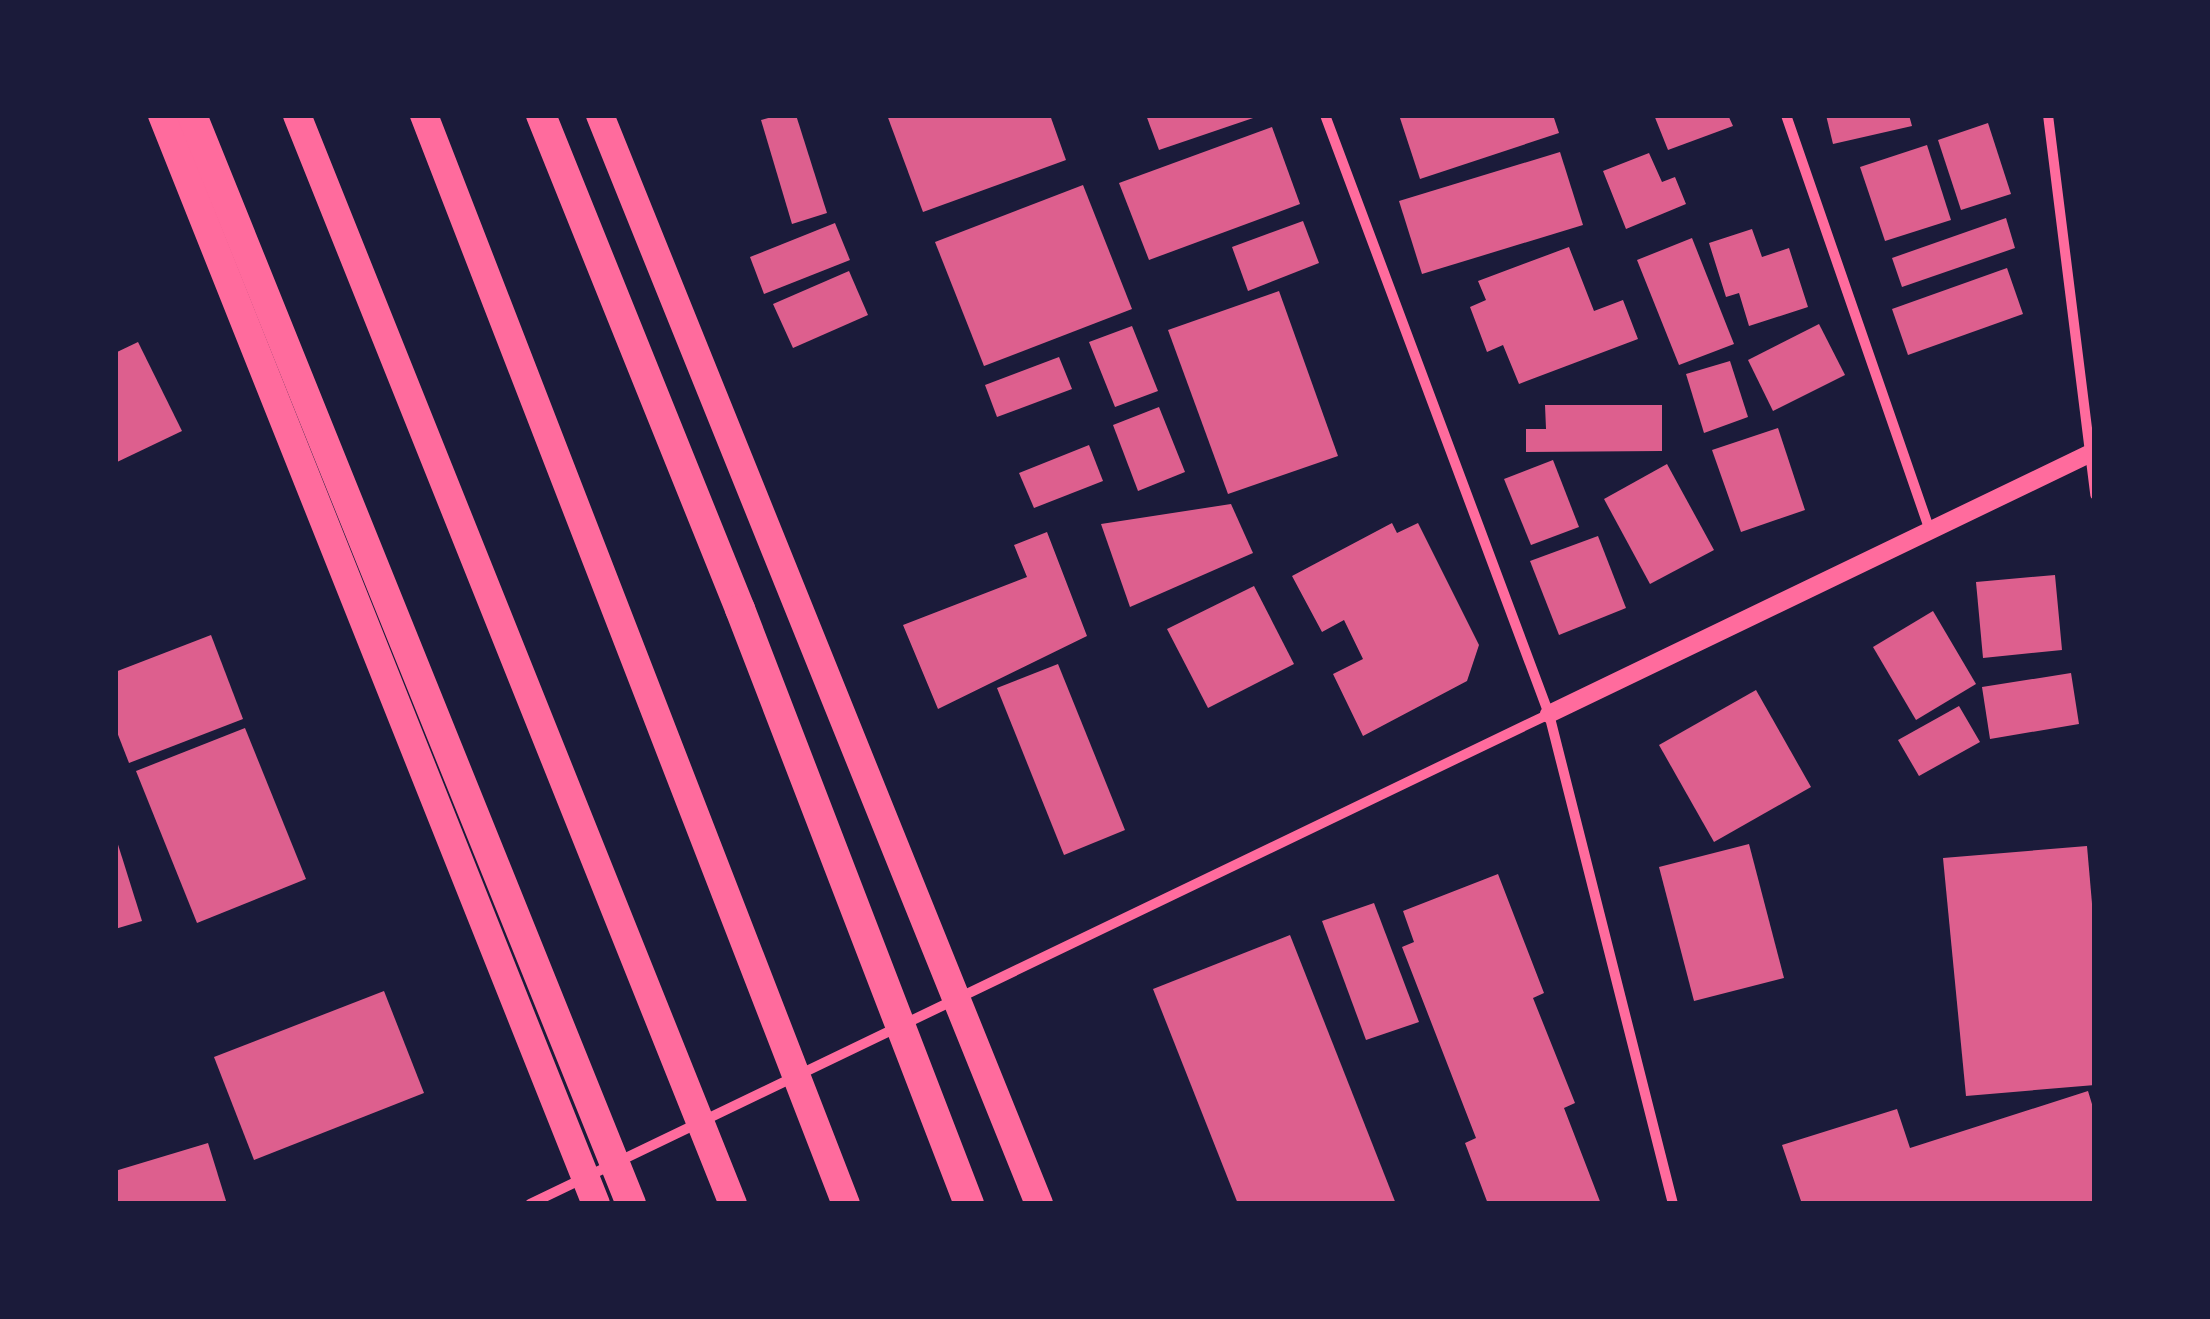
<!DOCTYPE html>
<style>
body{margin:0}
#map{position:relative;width:2210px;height:1319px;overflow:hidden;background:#1b1b3a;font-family:"Source Sans 3",sans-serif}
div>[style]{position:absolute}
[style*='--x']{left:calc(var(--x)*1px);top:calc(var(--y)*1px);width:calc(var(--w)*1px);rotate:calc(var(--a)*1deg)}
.building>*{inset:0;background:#dd5f8e}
.minor>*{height:10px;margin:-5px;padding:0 5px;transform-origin:5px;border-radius:5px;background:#ff6b9d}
.tertiary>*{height:18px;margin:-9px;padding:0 9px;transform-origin:9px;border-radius:9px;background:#ff6b9d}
.trunk>*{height:28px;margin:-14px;padding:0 14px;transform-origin:14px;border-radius:14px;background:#ff6b9d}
.motorway>*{height:30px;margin:-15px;padding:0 15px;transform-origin:15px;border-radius:15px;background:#ff6b9d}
span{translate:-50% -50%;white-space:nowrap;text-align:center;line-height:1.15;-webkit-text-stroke:10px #1b1b3a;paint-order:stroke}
.frame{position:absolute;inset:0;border:118px solid #1b1b3a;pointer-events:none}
</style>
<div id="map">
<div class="building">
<i style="clip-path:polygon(779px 115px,796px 115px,827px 213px,792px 224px,761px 120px)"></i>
<i style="clip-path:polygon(887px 115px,1050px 115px,1066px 160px,923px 212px)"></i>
<i style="clip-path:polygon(1146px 115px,1259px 115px,1259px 116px,1159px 150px)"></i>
<i style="clip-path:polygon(1399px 115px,1553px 115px,1559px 133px,1420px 179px)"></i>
<i style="clip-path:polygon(1654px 115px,1728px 115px,1733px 126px,1668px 150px)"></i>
<i style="clip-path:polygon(1826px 115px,1909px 115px,1912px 126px,1833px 144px)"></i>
<i style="clip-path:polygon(1988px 123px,2011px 194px,1961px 210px,1938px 140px)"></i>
<i style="clip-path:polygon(1272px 127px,1300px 204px,1149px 260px,1119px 183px)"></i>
<i style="clip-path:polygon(1927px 145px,1951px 220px,1885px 241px,1860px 167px)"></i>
<i style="clip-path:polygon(1560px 152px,1583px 225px,1422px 274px,1399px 201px)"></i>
<i style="clip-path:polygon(1649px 153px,1662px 182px,1675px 177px,1686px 204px,1626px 229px,1603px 171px)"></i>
<i style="clip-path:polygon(1083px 185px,1132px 309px,984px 366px,935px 242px)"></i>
<i style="clip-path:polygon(2006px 218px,2015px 248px,1902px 287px,1892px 258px)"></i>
<i style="clip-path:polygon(1303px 221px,1319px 263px,1248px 291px,1232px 247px)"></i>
<i style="clip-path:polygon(835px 223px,850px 260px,764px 294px,750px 257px)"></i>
<i style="clip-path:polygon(1752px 229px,1762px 257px,1789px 248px,1808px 307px,1749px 326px,1739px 293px,1726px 297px,1709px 243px)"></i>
<i style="clip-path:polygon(1692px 238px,1734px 344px,1679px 365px,1637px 260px)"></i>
<i style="clip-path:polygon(1569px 247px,1594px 311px,1623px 300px,1638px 339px,1519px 384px,1503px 345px,1487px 352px,1470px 307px,1486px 300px,1478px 281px)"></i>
<i style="clip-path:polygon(2007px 268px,2023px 314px,1908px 355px,1892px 309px)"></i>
<i style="clip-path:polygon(849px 271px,868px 315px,793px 348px,773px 304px)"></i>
<i style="clip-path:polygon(1279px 291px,1338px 456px,1228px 494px,1168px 330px)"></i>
<i style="clip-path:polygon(1819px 324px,1845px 375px,1773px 411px,1748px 360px)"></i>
<i style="clip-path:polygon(1132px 326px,1158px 391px,1115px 407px,1089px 342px)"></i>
<i style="clip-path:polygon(138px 342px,182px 431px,115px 463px,115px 353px)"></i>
<i style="clip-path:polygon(1059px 357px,1072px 389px,997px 417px,985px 385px)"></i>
<i style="clip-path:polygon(1730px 361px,1748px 417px,1704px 433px,1686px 374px)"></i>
<i style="clip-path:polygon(1545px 405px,1662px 405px,1662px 451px,1526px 452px,1526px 429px,1546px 429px)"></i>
<i style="clip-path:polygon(1159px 407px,1185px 472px,1138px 491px,1113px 425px)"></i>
<i style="clip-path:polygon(1778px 428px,1805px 510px,1741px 532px,1712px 450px)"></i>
<i style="clip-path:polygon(1089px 445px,1103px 481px,1034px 508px,1019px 473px)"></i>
<i style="clip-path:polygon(1553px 460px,1579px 527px,1531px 545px,1504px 479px)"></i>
<i style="clip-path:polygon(1667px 464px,1714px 550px,1650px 584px,1604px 499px)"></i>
<i style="clip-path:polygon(1231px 504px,1253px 553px,1130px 607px,1101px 524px)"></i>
<i style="clip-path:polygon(1392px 523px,1397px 533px,1418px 523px,1479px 645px,1467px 681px,1363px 736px,1333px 674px,1363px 659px,1344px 620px,1322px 632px,1292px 576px)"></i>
<i style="clip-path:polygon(1047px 532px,1087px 636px,938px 709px,903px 625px,1027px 577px,1014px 545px)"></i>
<i style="clip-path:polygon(1598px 536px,1626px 608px,1559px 635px,1530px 561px)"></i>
<i style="clip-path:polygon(2055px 575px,2062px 650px,1983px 658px,1976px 582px)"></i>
<i style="clip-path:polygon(1254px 586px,1294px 664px,1208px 708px,1167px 629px)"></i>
<i style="clip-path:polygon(1933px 611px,1976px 684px,1916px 720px,1873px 647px)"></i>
<i style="clip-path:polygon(211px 635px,243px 719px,129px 763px,115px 727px,115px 672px)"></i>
<i style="clip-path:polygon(1058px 664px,1125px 830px,1064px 855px,997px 688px)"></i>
<i style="clip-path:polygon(2071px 673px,2079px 724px,1990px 739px,1982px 687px)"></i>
<i style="clip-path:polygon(1756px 690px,1811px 787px,1714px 842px,1659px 745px)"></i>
<i style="clip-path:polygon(1959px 706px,1980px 742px,1919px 776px,1898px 740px)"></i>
<i style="clip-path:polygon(245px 728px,306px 879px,197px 923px,136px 771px)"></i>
<i style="clip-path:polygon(115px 835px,142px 921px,115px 929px)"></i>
<i style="clip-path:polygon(1749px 844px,1784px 978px,1694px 1001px,1659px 867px)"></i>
<i style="clip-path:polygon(2087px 846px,2095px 938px,2095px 1085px,1966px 1096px,1943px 858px)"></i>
<i style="clip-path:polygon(1498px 874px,1544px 993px,1533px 998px,1575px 1103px,1564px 1108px,1601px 1204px,1488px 1204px,1465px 1143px,1476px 1138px,1402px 947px,1414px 942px,1403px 911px)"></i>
<i style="clip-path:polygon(1374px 903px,1419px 1022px,1366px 1040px,1322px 921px)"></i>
<i style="clip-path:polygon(1290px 935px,1396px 1204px,1238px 1204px,1153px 989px)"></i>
<i style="clip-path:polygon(384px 991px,424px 1093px,254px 1160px,214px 1057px)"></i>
<i style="clip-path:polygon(2088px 1091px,2095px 1114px,2095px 1204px,1802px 1204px,1782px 1145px,1897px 1109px,1910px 1148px)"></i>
<i style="clip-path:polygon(208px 1143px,227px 1204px,115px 1204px,115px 1171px)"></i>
</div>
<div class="minor">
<i style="--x:1325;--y:115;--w:640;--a:69.5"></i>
<i style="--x:1549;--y:714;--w:505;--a:75.8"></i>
<i style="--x:1786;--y:115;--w:443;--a:70.9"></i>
<i style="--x:2048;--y:115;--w:383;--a:82.9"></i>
<i style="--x:530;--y:1204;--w:1131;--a:-25.68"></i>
</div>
<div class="tertiary">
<i style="--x:1549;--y:714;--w:599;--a:-25.71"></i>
</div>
<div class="trunk">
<i style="--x:162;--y:115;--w:1172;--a:68.27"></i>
<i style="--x:297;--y:115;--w:1173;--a:68.18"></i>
<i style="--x:424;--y:115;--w:1168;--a:68.82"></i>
<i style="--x:600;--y:115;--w:1174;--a:68.04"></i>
</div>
<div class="motorway">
<i style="--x:192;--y:115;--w:1174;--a:68.04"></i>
<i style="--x:541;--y:115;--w:533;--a:68.06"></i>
<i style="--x:740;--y:609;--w:638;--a:68.95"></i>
</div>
<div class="frame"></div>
</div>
